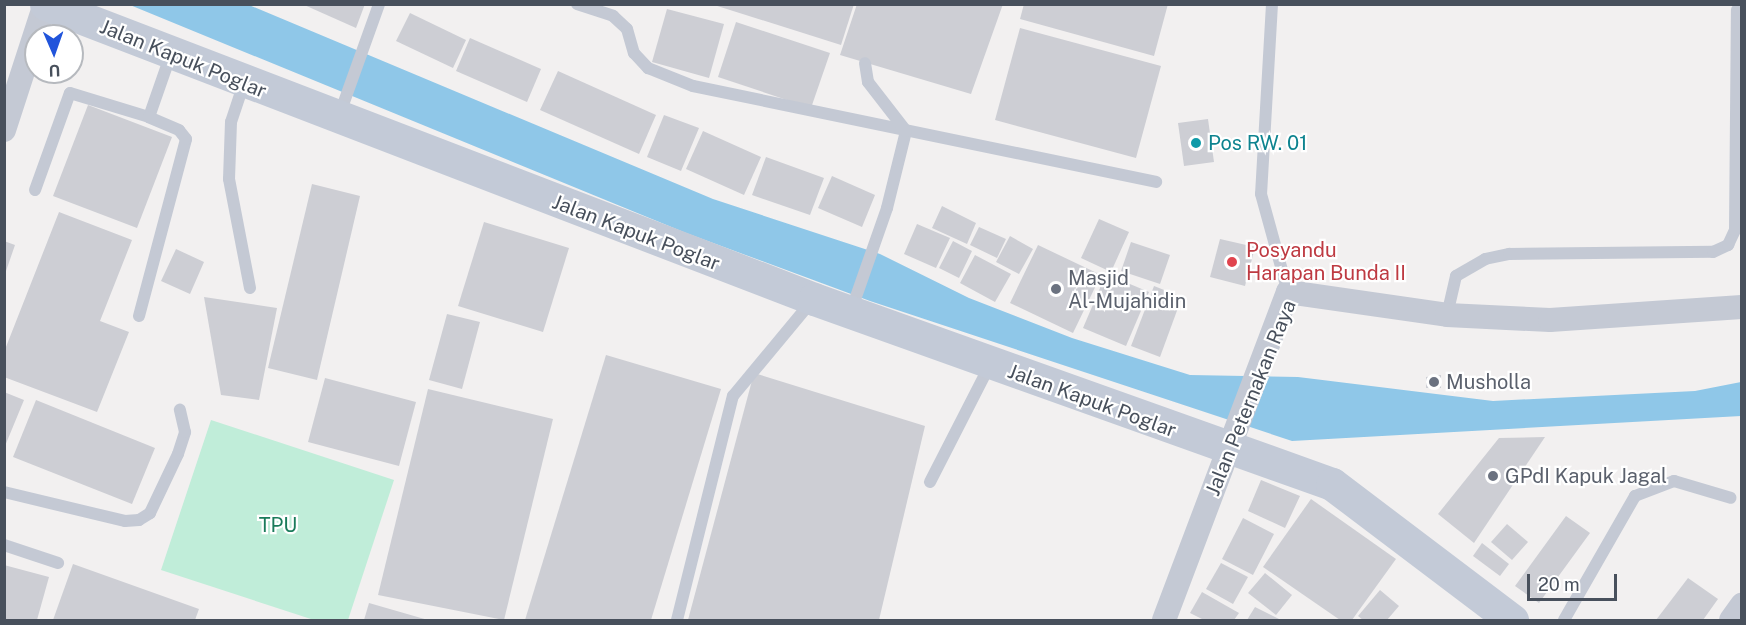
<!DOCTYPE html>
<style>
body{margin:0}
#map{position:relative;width:1746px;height:625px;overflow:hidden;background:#f2f0f0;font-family:"Public Sans",sans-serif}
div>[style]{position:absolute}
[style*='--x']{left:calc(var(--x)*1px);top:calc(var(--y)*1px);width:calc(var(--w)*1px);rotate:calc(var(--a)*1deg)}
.green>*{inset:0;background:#c0edd9}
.water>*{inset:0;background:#8fc7e8}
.building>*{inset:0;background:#cdced4}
.lane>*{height:12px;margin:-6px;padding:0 6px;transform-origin:6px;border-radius:6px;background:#c4c9d4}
.street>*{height:24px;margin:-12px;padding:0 12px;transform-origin:12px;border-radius:12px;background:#c4c9d4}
.secondary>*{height:33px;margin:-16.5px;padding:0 16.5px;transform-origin:16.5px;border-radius:16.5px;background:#c3cad7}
.dots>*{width:16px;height:16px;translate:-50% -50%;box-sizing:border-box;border:3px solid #fff;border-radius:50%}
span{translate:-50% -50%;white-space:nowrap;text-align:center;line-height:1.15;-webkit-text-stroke:4.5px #fff;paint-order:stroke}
.street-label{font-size:20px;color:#48505c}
.culture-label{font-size:20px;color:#0d838f}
.left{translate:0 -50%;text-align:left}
.health-label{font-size:20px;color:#be3a42}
.worship-label{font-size:20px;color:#5b616d}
.park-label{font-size:20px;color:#1b7b5b}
.frame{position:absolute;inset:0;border:6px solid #48505c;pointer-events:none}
.north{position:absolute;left:24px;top:24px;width:60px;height:60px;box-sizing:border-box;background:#fff;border:2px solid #b6b9be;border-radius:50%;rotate:178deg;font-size:16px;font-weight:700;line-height:24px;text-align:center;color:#48505c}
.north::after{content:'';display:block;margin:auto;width:21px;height:27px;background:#2154db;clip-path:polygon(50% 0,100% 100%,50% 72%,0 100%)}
.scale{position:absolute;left:1527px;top:574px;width:90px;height:27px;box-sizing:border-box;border:3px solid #48505c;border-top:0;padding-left:8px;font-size:18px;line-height:21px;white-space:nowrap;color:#48505c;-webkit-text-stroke:4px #fff;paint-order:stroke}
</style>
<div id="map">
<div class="green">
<i style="clip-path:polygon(211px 420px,394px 480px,348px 620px,314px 620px,161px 570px)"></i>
</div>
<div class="water">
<i style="clip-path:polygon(130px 5px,249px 5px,713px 199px,880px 254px,969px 298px,1072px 338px,1190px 375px,1298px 377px,1493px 401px,1695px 391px,1741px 382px,1741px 416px,1292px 441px,870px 301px,686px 233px)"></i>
</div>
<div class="building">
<i style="clip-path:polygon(302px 4px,365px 4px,356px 28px)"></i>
<i style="clip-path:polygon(711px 4px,854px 4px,841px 45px)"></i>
<i style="clip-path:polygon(857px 4px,1003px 4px,971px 94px,840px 55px)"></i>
<i style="clip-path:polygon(1024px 4px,1168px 4px,1154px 56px,1020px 19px)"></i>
<i style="clip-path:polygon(667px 9px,724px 24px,709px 78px,652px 62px)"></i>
<i style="clip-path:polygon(410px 13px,466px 40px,453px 68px,396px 41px)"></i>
<i style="clip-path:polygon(736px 22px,830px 53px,811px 108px,718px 77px)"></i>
<i style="clip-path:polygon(1020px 28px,1161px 66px,1136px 158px,995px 120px)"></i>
<i style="clip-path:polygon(470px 38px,541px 69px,527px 102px,456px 71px)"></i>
<i style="clip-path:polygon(558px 71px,656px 115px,639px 154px,540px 110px)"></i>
<i style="clip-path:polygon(88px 105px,172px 137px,137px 228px,53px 196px)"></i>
<i style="clip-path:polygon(664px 115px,699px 128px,681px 171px,647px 157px)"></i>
<i style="clip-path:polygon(1208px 119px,1214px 162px,1184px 166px,1178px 123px)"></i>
<i style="clip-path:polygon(703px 131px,761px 157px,744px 195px,686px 169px)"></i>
<i style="clip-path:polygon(766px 157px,824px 178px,810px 215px,752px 195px)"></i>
<i style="clip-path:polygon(832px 176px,875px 195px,862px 227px,818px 208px)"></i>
<i style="clip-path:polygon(312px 184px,360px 196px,317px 380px,268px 368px)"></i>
<i style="clip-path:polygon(942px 206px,976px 223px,967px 244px,932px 228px)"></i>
<i style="clip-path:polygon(59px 212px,132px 240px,100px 321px,129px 332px,97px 412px,4px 377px,4px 352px)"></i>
<i style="clip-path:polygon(1099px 219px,1129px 232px,1111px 272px,1081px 258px)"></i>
<i style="clip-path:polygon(484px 222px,569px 248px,543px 332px,458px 306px)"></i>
<i style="clip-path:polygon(917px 224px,950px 238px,936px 268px,904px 254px)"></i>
<i style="clip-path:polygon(979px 227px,1006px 239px,997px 258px,970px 245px)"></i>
<i style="clip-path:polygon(1010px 236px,1033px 249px,1019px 274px,996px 262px)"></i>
<i style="clip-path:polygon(1220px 239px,1255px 247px,1245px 286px,1210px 277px)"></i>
<i style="clip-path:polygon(4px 241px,15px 245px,5px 274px,4px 274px)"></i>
<i style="clip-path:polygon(953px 241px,972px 251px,959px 278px,939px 268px)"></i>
<i style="clip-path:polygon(1131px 242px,1170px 255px,1160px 284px,1121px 271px)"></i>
<i style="clip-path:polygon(1038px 245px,1101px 275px,1073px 333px,1010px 303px)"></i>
<i style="clip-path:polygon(176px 249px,204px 262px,190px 294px,161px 281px)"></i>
<i style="clip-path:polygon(975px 255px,1011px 274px,995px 302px,960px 283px)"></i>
<i style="clip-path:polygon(1106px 274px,1149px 292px,1126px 346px,1083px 328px)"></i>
<i style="clip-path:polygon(1154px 286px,1182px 297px,1160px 357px,1131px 346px)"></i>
<i style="clip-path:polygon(204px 297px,277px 308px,259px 400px,221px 395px)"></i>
<i style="clip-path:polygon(447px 314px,480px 322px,462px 389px,429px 380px)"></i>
<i style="clip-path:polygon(606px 355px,721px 389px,651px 620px,525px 620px)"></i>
<i style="clip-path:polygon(754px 373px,925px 426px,879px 620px,688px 620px)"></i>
<i style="clip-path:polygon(1441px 375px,1441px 388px,1426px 388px,1426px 377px)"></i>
<i style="clip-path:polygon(325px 378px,416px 402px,399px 466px,308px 442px)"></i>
<i style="clip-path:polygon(428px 389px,553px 419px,504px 620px,378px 595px)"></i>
<i style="clip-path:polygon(4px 392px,24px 400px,5px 446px,4px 446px)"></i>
<i style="clip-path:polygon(36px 400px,155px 448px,132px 504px,13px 457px)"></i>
<i style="clip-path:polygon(1545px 437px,1474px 543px,1438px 514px,1499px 438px)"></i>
<i style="clip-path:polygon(1261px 480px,1300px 496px,1285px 528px,1248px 511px)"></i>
<i style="clip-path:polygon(1311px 499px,1396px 559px,1352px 620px,1340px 620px,1263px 567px)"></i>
<i style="clip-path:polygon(1566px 516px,1590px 533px,1539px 603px,1515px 586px)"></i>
<i style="clip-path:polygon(1243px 518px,1274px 534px,1253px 575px,1222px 559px)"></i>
<i style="clip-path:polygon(1507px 524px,1528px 542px,1512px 560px,1491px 542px)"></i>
<i style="clip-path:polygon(1482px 543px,1509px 564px,1500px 576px,1473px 556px)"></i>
<i style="clip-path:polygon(1221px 563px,1248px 577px,1233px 604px,1206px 589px)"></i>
<i style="clip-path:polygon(73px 564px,199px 609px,195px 620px,53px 620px)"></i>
<i style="clip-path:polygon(4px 565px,49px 577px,37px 620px,4px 620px)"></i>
<i style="clip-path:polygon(1265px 573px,1292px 595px,1276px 615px,1248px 593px)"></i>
<i style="clip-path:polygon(1688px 578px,1718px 599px,1703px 620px,1656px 620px)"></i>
<i style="clip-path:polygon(1380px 590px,1399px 606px,1387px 620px,1363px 620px,1358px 616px)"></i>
<i style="clip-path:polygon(1202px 592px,1239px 613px,1234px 620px,1204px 620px,1190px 613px)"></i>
<i style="clip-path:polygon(369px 603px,428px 620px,364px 620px)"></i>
<i style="clip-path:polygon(1255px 607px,1281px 620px,1247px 620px)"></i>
</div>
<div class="lane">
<i style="--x:577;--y:4;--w:38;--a:18"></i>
<i style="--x:613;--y:16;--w:19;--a:43"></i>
<i style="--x:627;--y:29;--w:25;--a:74"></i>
<i style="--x:634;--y:53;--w:21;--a:47"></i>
<i style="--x:648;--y:68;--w:48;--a:21.8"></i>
<i style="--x:693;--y:86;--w:473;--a:11.7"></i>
<i style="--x:1272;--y:4;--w:190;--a:93.3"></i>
<i style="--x:1261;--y:194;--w:102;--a:74.6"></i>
<i style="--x:244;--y:83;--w:41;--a:108.4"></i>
<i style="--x:231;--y:122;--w:57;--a:92"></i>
<i style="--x:229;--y:179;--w:111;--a:79.1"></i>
<i style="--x:339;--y:116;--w:119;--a:-70.3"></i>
<i style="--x:35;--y:190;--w:103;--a:-70.2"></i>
<i style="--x:70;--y:93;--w:83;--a:16.9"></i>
<i style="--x:149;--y:117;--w:67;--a:-70.8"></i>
<i style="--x:851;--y:311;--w:109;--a:-70.7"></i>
<i style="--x:887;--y:208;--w:79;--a:-76.1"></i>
<i style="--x:906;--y:131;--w:62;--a:-127.8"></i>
<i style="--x:868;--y:82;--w:19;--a:-99"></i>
<i style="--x:1447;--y:315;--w:40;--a:-77"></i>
<i style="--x:1456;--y:276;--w:34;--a:-30"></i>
<i style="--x:1485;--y:259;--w:25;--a:-12"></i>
<i style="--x:1509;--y:254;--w:204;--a:-0.6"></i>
<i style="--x:1713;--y:252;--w:17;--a:-25"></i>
<i style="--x:1728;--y:245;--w:17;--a:-65"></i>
<i style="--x:1735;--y:230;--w:220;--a:-89.5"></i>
<i style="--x:139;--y:316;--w:183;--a:-75.1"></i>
<i style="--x:186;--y:139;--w:11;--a:-128"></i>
<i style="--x:179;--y:130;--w:33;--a:-157"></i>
<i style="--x:930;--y:482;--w:131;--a:-62.9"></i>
<i style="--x:4;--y:492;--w:124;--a:13.5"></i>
<i style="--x:125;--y:521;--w:14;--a:-4"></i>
<i style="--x:139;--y:520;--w:13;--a:-32"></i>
<i style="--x:150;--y:513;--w:65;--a:-64.6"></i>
<i style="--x:178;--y:454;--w:23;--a:-72"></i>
<i style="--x:185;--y:432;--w:23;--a:-103"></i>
<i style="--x:4;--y:545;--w:57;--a:18.4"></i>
<i style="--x:677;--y:620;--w:231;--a:-76"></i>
<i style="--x:733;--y:396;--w:124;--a:-50.3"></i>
<i style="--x:1564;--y:620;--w:143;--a:-60.2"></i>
<i style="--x:1635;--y:496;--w:42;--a:-21"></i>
<i style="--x:1674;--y:481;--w:59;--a:16.6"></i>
</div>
<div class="street">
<i style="--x:4;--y:130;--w:133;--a:-72"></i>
<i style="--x:1164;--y:620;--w:351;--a:-69.3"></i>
<i style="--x:1288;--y:292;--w:161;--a:8.2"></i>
<i style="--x:1447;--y:315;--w:103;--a:2.8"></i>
<i style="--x:1550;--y:320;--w:192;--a:-3.9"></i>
<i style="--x:1731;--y:620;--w:19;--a:-54"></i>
</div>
<div class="secondary">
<i style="--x:46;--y:4;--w:823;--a:21.01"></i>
<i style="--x:814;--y:299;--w:550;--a:19.65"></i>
<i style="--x:1332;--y:484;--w:226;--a:37.1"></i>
</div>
<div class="dots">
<i style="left:1196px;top:143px;background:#0f9aa8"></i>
<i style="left:1232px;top:262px;background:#e0444e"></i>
<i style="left:1056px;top:289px;background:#6b7280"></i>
<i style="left:1434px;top:382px;background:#6b7280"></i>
<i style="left:1493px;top:476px;background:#6b7280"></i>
</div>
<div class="street-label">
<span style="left:183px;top:59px;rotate:22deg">Jalan Kapuk Poglar</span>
<span style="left:636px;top:233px;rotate:21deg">Jalan Kapuk Poglar</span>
<span style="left:1251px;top:398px;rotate:-68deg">Jalan Peternakan Raya</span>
<span style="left:1092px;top:401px;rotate:20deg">Jalan Kapuk Poglar</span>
</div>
<div class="culture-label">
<span class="left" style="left:1208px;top:143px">Pos RW. 01</span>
</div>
<div class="health-label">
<span class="left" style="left:1246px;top:262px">Posyandu<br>Harapan Bunda II</span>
</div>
<div class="worship-label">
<span class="left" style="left:1068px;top:290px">Masjid<br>Al-Mujahidin</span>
<span class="left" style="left:1446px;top:382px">Musholla</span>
<span class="left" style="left:1505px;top:476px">GPdI Kapuk Jagal</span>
</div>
<div class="park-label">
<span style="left:278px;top:525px">TPU</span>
</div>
<div class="frame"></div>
<div class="north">U</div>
<div class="scale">20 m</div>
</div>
